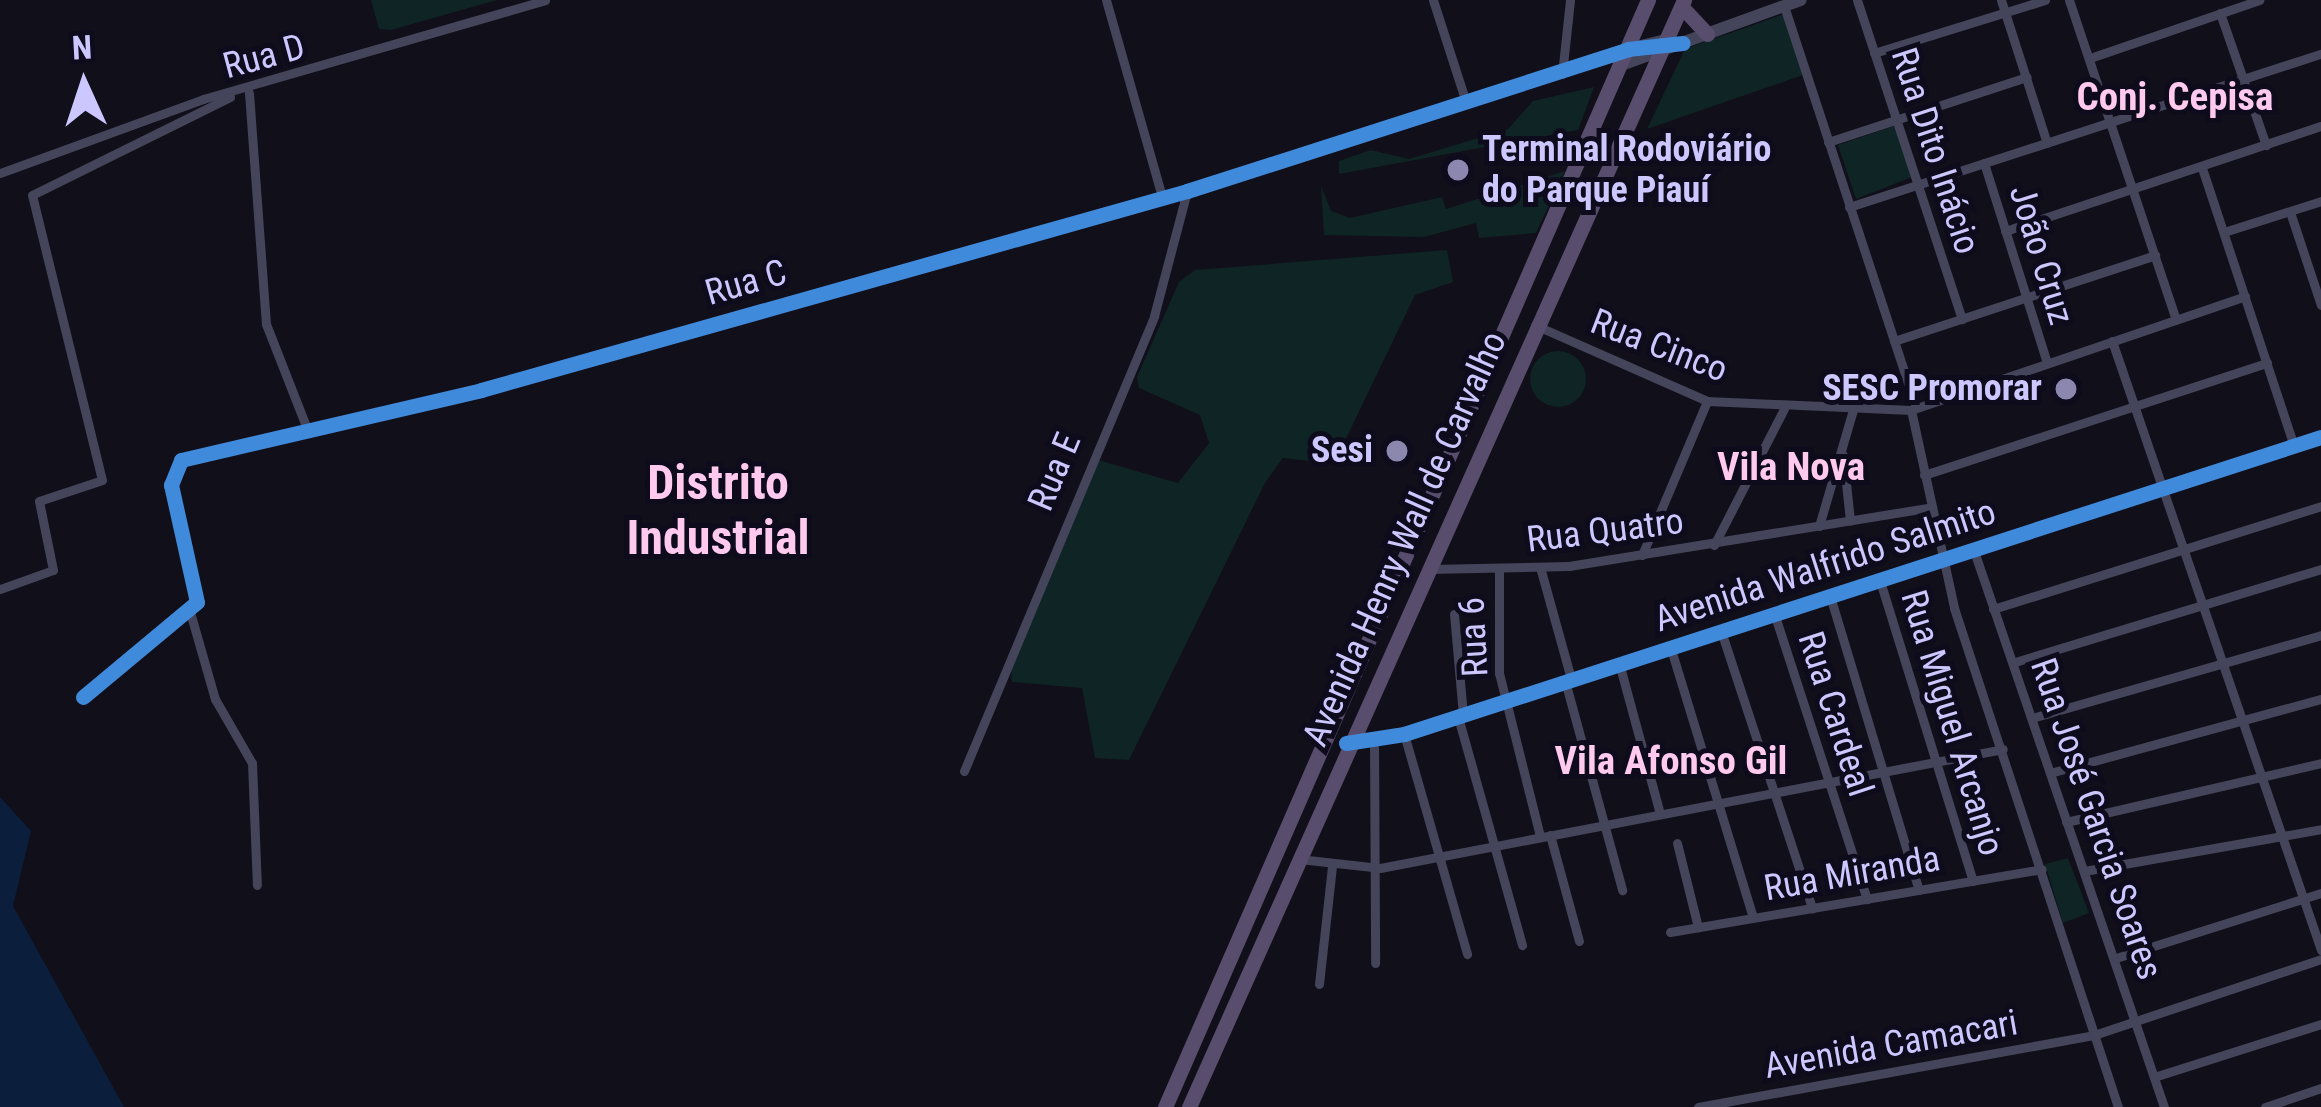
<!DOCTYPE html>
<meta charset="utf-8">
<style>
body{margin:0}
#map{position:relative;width:2321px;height:1107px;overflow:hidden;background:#110f19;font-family:"Roboto Condensed",sans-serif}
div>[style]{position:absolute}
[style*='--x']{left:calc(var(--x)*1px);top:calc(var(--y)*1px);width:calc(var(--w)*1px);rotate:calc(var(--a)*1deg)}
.green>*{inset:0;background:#0f2424}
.round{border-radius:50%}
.water>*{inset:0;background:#0b1e3b}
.minor>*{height:9px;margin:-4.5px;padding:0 4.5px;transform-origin:4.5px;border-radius:4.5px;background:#44445a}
.tertiary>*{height:12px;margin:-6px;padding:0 6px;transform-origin:6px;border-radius:6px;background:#44445a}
.primary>*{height:15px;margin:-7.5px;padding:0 7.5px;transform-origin:7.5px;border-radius:7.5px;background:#584d6c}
.cycleway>*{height:15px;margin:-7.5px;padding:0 7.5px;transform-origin:7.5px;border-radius:7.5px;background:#408adc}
.dots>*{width:33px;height:33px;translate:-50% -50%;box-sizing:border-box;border:6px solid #0e0b1d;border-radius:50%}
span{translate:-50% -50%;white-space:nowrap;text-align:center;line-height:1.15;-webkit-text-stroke:10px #0e0b1d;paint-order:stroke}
.street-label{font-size:36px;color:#ccc8ff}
.poi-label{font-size:36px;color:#ccc8ff;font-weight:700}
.left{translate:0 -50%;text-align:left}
.right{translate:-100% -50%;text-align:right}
.neighbourhood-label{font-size:39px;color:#ffcaee;font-weight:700}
.district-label{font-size:48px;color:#ffcaee;font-weight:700}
.north{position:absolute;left:24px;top:24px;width:120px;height:120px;-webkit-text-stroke:9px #0e0b1d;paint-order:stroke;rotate:357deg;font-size:33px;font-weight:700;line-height:48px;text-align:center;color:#ccc8ff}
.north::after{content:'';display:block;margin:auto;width:42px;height:54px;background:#ccc8ff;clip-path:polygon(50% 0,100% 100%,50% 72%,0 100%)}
</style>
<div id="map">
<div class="green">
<i style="clip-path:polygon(371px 0,497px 0,391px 30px,379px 29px)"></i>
<i style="clip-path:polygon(1784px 14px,1803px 75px,1647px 129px,1685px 49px)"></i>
<i style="clip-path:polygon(1594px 87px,1578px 130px,1339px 174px,1339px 161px,1371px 150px,1409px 159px,1508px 129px,1533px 101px)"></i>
<i style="clip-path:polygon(1894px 126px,1912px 177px,1856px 199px,1838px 145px)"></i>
<i style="clip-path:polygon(1565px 171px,1536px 233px,1479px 238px,1476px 223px,1424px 237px,1324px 235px,1321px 186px,1331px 211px,1350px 218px,1442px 197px,1446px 209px)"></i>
<i style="clip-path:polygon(1447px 250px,1453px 282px,1415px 295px,1340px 451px,1327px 463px,1283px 458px,1265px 483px,1129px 760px,1095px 758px,1082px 688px,1012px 682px,1011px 671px,1098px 460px,1178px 483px,1209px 443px,1200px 415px,1139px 388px,1137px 377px,1179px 282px,1195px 270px)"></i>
<i class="round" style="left:1530px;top:351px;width:56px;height:56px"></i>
<i style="clip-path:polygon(2068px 858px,2089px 913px,2063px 923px,2045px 864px)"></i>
</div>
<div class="water">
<i style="clip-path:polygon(0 797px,31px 831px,13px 906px,124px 1107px,0 1107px)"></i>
</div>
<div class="minor">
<i style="--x:1106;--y:0;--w:204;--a:74.1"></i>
<i style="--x:1433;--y:0;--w:107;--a:72.1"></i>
<i style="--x:1857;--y:0;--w:336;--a:71.8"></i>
<i style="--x:2001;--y:0;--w:150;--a:72.2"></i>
<i style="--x:2069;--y:0;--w:337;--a:71.5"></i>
<i style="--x:1784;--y:6;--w:423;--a:71.8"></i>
<i style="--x:2220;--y:13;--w:140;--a:70.8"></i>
<i style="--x:1874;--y:53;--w:179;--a:-17.2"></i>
<i style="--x:2090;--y:58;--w:179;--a:-18.9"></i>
<i style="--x:1562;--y:74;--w:74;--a:-83.8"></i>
<i style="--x:249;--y:93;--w:232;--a:85.8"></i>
<i style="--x:266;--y:324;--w:115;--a:68.6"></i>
<i style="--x:1828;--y:142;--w:209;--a:-18.1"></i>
<i style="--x:1984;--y:163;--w:210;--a:72.5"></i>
<i style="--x:2202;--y:168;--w:293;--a:71.7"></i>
<i style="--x:0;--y:173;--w:216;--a:-20"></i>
<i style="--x:203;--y:99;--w:356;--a:-16.1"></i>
<i style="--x:1849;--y:207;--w:496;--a:-18"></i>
<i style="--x:2290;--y:212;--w:98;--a:71.6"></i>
<i style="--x:2005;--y:231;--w:333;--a:-18.4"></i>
<i style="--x:2224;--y:232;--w:102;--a:-17.7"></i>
<i style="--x:1535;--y:325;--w:188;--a:23.8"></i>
<i style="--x:1707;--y:401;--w:204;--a:2.5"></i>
<i style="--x:1911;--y:410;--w:353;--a:-18.8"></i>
<i style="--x:1894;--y:341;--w:275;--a:-18.2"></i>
<i style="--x:2112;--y:341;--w:644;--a:71.06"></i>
<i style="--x:1911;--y:410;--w:203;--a:77.7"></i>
<i style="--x:1954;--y:608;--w:525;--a:71.81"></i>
<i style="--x:1843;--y:455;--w:66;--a:83.9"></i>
<i style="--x:1924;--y:475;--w:361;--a:-18.1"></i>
<i style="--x:1819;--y:526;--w:121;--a:-73.7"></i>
<i style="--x:1714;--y:545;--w:153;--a:-62.8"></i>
<i style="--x:1974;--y:551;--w:588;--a:71.13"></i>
<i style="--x:1642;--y:555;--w:167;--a:-67.1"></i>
<i style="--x:1540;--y:567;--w:116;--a:74.5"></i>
<i style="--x:1429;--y:569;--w:140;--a:-1.2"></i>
<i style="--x:1569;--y:566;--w:368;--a:-9.2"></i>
<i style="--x:1499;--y:570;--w:103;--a:90"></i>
<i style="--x:1499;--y:673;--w:168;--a:75.9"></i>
<i style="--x:1880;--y:581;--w:314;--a:72.8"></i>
<i style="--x:0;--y:589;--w:56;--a:-19.7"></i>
<i style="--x:53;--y:570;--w:70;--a:-101.5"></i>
<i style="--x:39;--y:501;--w:66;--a:-18.4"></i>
<i style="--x:102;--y:480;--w:293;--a:-103.8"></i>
<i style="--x:32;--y:195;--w:221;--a:-26.3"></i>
<i style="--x:1830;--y:596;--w:307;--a:73.2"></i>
<i style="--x:1993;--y:609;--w:344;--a:-17.4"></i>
<i style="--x:190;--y:612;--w:91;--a:74"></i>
<i style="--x:215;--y:699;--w:74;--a:60"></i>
<i style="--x:252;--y:763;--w:122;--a:87.7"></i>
<i style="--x:1774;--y:613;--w:301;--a:72"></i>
<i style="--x:1454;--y:614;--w:101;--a:84.9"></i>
<i style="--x:1721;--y:631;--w:292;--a:71.8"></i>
<i style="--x:1670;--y:646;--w:284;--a:73"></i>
<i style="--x:2015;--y:662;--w:320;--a:-16.9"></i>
<i style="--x:1619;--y:663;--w:156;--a:74.8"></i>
<i style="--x:1565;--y:681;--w:217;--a:74.7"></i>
<i style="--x:83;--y:697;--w:148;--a:-39.8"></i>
<i style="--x:197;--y:602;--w:120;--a:-102.5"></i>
<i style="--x:171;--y:485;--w:27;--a:-68"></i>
<i style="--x:181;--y:460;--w:308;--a:-13.1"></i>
<i style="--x:481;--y:390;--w:734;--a:-15.74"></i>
<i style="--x:1187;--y:191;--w:459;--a:-17.8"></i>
<i style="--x:1458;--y:717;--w:237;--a:74.3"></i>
<i style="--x:2032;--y:718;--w:301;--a:-16"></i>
<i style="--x:1404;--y:734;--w:229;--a:74"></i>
<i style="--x:1374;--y:742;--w:221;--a:89.7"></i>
<i style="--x:964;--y:771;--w:493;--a:-67.3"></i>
<i style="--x:1154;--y:316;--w:129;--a:-75.2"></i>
<i style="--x:2050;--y:773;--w:281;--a:-15.3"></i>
<i style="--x:2066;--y:822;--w:262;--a:-13"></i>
<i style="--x:1550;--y:835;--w:110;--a:74.7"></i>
<i style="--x:1677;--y:843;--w:87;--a:76"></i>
<i style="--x:1299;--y:859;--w:81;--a:6.3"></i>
<i style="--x:1380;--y:868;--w:634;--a:-10.81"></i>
<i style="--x:2084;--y:871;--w:241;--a:-10"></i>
<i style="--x:1670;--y:932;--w:377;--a:-9.6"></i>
<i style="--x:2116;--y:958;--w:215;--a:-17.6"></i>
<i style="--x:1319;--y:984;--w:119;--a:-83.7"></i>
<i style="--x:2154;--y:1077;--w:175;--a:-17.6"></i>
<i style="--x:1698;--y:1107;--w:402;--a:-10.3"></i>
<i style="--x:2094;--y:1035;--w:239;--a:-18.5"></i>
<i style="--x:2265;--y:1107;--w:59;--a:-18.7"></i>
</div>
<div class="tertiary">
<i style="--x:1628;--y:49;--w:43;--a:-13.4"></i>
<i style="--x:1621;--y:65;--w:191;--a:-19.9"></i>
<i style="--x:1346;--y:743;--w:59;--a:-8.8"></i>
<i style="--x:1404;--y:734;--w:964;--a:-17.95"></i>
</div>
<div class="primary">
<i style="--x:1682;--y:7;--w:37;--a:47"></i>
<i style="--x:1165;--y:1107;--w:1208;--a:-66.43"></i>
<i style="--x:1189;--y:1107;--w:1213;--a:-65.91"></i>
</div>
<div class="cycleway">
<i style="--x:83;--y:697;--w:148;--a:-39.8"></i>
<i style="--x:197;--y:602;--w:120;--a:-102.5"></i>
<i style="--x:171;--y:485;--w:27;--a:-68"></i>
<i style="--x:181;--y:460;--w:308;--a:-13.1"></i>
<i style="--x:481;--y:390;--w:734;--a:-15.74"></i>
<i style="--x:1187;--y:191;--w:463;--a:-17.8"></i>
<i style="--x:1628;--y:49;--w:55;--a:-6.2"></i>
<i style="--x:1346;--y:743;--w:59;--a:-8.8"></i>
<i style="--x:1404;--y:734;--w:964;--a:-17.95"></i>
</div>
<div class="dots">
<i style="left:1458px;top:170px;background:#8b87ae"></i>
<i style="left:2066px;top:389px;background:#8b87ae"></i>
<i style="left:1397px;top:451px;background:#8b87ae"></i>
</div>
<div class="street-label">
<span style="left:264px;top:57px;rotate:-15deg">Rua D</span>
<span style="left:1935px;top:151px;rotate:72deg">Rua Dito Inácio</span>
<span style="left:2041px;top:255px;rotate:73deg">João Cruz</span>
<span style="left:746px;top:283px;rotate:-16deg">Rua C</span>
<span style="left:1659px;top:346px;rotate:21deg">Rua Cinco</span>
<span style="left:1055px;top:472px;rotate:-67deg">Rua E</span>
<span style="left:1605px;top:531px;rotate:-7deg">Rua Quatro</span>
<span style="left:1405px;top:539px;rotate:-66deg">Avenida Henry Wall de Carvalho</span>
<span style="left:1825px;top:566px;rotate:-18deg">Avenida Walfrido Salmito</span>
<span style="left:1474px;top:637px;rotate:-93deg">Rua 6</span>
<span style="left:1835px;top:714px;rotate:72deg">Rua Cardeal</span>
<span style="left:1952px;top:723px;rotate:73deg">Rua Miguel Arcanjo</span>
<span style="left:2096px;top:819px;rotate:71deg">Rua José Garcia Soares</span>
<span style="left:1852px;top:874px;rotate:-10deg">Rua Miranda</span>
<span style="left:1891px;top:1045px;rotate:-10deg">Avenida Camacari</span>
</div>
<div class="poi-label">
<span class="left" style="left:1482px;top:170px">Terminal Rodoviário<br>do Parque Piauí</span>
<span class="right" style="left:2042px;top:389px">SESC Promorar</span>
<span class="right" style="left:1373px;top:451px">Sesi</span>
</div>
<div class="neighbourhood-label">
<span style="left:2175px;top:97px">Conj. Cepisa</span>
<span style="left:1791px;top:467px">Vila Nova</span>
<span style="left:1671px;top:761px">Vila Afonso Gil</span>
</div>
<div class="district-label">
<span style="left:718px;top:510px">Distrito<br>Industrial</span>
</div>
<div class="north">N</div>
</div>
